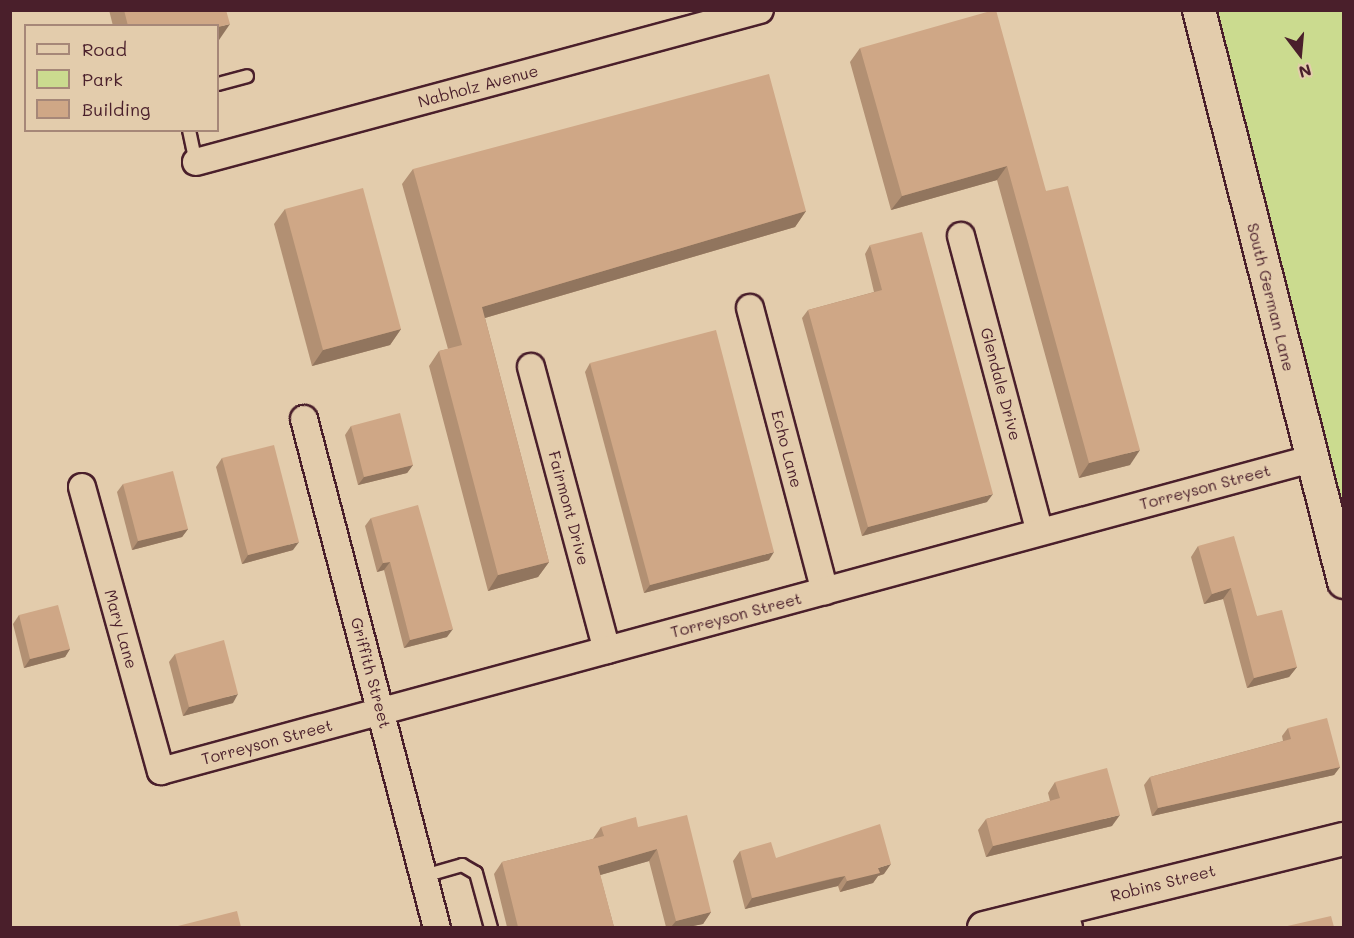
<!DOCTYPE html>
<style>
body{margin:0}
#map{position:relative;width:1354px;height:938px;overflow:hidden;background:#e3ccac;font-family:Mali,sans-serif}
div>[style]{position:absolute}
[style*='--x']{left:calc(var(--x)*1px);top:calc(var(--y)*1px);width:calc(var(--w)*1px);rotate:calc(var(--a)*1deg)}
.green>*{inset:0;background:#cbdb8f}
.roads{filter:drop-shadow(2px 0 #4a1f2b) drop-shadow(-2px 0 #4a1f2b) drop-shadow(0 2px #4a1f2b) drop-shadow(0 -2px #4a1f2b)}
.service>*{height:12px;margin:-6px;padding:0 6px;transform-origin:6px;border-radius:6px;background:#e3ccac}
.minor>*{height:26px;margin:-13px;padding:0 13px;transform-origin:13px;border-radius:13px;background:#e3ccac}
.tertiary>*{height:32px;margin:-16px;padding:0 16px;transform-origin:16px;border-radius:16px;background:#e3ccac}
.wall>*{inset:0;background:#b29073}
.shaded-wall>*{inset:0;background:#91755e}
.building>*{inset:0;background:#cfa786}
span{translate:-50% -50%;white-space:nowrap;text-align:center;line-height:1.15;-webkit-text-stroke:4.5px #e3ccac;paint-order:stroke}
.street-label{font-size:16px;color:#4a1f2b}
.frame{position:absolute;inset:0;border:12px solid #4a1f2b;pointer-events:none}
.legend{position:absolute;left:24px;top:24px;width:195px;height:108px;box-sizing:border-box;background:#e3ccac;border:2px solid #a68778;margin:0;padding:8px 10px;list-style:none;font-size:18px;color:#4a1f2b}
.legend li{display:flex;align-items:center;gap:12px;height:30px}
.legend b{width:30px;border:2px solid #a68778}
.north{position:absolute;left:1270px;top:24px;width:60px;height:60px;-webkit-text-stroke:4px #e3ccac;paint-order:stroke;rotate:164deg;font-size:16px;font-weight:700;line-height:24px;text-align:center;color:#4a1f2b}
.north::after{content:'';display:block;margin:auto;width:21px;height:27px;background:#4a1f2b;clip-path:polygon(50% 0,100% 100%,50% 72%,0 100%)}
</style>
<div id="map">
<div class="green">
<i style="clip-path:polygon(1209px 11px,1343px 11px,1343px 534px)"></i>
</div>
<div class="roads">
<div class="service">
<i style="--x:218;--y:84;--w:30;--a:-15"></i>
<i style="--x:189;--y:130;--w:33;--a:78"></i>
<i style="--x:424;--y:876;--w:40;--a:-16"></i>
<i style="--x:462;--y:865;--w:16;--a:30"></i>
<i style="--x:476;--y:873;--w:57;--a:74.7"></i>
</div>
<div class="minor">
<i style="--x:196;--y:162;--w:584;--a:-15.08"></i>
<i style="--x:961;--y:236;--w:306;--a:75.1"></i>
<i style="--x:750;--y:308;--w:293;--a:75.2"></i>
<i style="--x:531;--y:367;--w:293;--a:75"></i>
<i style="--x:304;--y:419;--w:526;--a:75.36"></i>
<i style="--x:82;--y:487;--w:295;--a:74.5"></i>
<i style="--x:161;--y:771;--w:1192;--a:-15.18"></i>
<i style="--x:1063;--y:907;--w:22;--a:74"></i>
</div>
<div class="tertiary">
<i style="--x:1199;--y:10;--w:590;--a:75.78"></i>
<i style="--x:984;--y:928;--w:371;--a:-13.9"></i>
</div>
</div>
<div class="wall">
<i style="clip-path:polygon(109px 10px,226px 10px,219px 40px,218px 40px,218px 26px,113px 26px)"></i>
<i style="clip-path:polygon(860px 48px,1046px 191px,1130px 465px,1079px 478px,997px 180px,891px 210px,850px 62px)"></i>
<i style="clip-path:polygon(413px 169px,806px 211px,795px 227px,485px 318px,549px 562px,538px 577px,488px 591px,429px 366px,439px 351px,448px 349px,402px 184px)"></i>
<i style="clip-path:polygon(285px 209px,401px 329px,390px 345px,312px 366px,274px 224px)"></i>
<i style="clip-path:polygon(870px 245px,987px 502px,862px 536px,802px 318px,808px 310px,874px 292px,865px 254px)"></i>
<i style="clip-path:polygon(590px 363px,769px 560px,644px 593px,585px 372px)"></i>
<i style="clip-path:polygon(351px 426px,413px 465px,407px 473px,358px 485px,345px 435px)"></i>
<i style="clip-path:polygon(222px 458px,293px 550px,242px 564px,216px 467px)"></i>
<i style="clip-path:polygon(123px 484px,188px 529px,182px 537px,132px 550px,117px 492px)"></i>
<i style="clip-path:polygon(371px 518px,447px 637px,404px 648px,384px 570px,377px 572px,365px 526px)"></i>
<i style="clip-path:polygon(1198px 546px,1257px 616px,1297px 667px,1289px 677px,1247px 688px,1223px 599px,1204px 604px,1191px 557px)"></i>
<i style="clip-path:polygon(19px 615px,70px 649px,65px 657px,24px 668px,13px 624px)"></i>
<i style="clip-path:polygon(175px 654px,233px 703px,183px 716px,169px 662px)"></i>
<i style="clip-path:polygon(1288px 728px,1340px 767px,1334px 775px,1152px 816px,1144px 785px,1150px 777px,1283px 741px,1282px 736px)"></i>
<i style="clip-path:polygon(1055px 782px,1112px 826px,986px 857px,978px 830px,986px 819px,1050px 801px,1048px 793px)"></i>
<i style="clip-path:polygon(601px 827px,638px 827px,711px 912px,703px 924px,688px 927px,666px 927px,649px 861px,600px 875px,614px 927px,507px 927px,494px 874px,502px 862px,593px 839px)"></i>
<i style="clip-path:polygon(740px 851px,776px 858px,884px 874px,878px 876px,873px 883px,840px 892px,838px 886px,827px 888px,745px 909px,733px 861px)"></i>
</div>
<div class="shaded-wall">
<i style="clip-path:polygon(230px 24px,219px 40px,218px 40px,218px 27px)"></i>
<i style="clip-path:polygon(1007px 166px,997px 180px,891px 210px,902px 196px)"></i>
<i style="clip-path:polygon(806px 211px,795px 227px,471px 322px,482px 307px)"></i>
<i style="clip-path:polygon(401px 329px,390px 345px,312px 366px,323px 350px)"></i>
<i style="clip-path:polygon(1140px 450px,1130px 465px,1079px 478px,1089px 463px)"></i>
<i style="clip-path:polygon(413px 465px,407px 473px,358px 485px,364px 477px)"></i>
<i style="clip-path:polygon(993px 494px,987px 502px,862px 536px,868px 527px)"></i>
<i style="clip-path:polygon(188px 529px,182px 537px,132px 550px,138px 541px)"></i>
<i style="clip-path:polygon(299px 542px,293px 550px,242px 564px,248px 555px)"></i>
<i style="clip-path:polygon(774px 552px,769px 560px,644px 593px,650px 585px)"></i>
<i style="clip-path:polygon(390px 562px,384px 570px,377px 572px,383px 563px)"></i>
<i style="clip-path:polygon(549px 562px,538px 577px,488px 591px,498px 575px)"></i>
<i style="clip-path:polygon(1231px 588px,1223px 599px,1204px 604px,1212px 594px)"></i>
<i style="clip-path:polygon(453px 629px,447px 637px,404px 648px,410px 640px)"></i>
<i style="clip-path:polygon(70px 649px,65px 657px,24px 668px,30px 659px)"></i>
<i style="clip-path:polygon(1297px 667px,1289px 677px,1247px 688px,1254px 678px)"></i>
<i style="clip-path:polygon(238px 694px,233px 703px,183px 716px,189px 707px)"></i>
<i style="clip-path:polygon(1340px 767px,1334px 775px,1152px 816px,1158px 808px)"></i>
<i style="clip-path:polygon(1120px 815px,1112px 826px,986px 857px,993px 846px)"></i>
<i style="clip-path:polygon(657px 849px,649px 861px,590px 878px,598px 866px)"></i>
<i style="clip-path:polygon(891px 864px,884px 874px,878px 876px,873px 883px,840px 892px,847px 881px,878px 868px)"></i>
<i style="clip-path:polygon(845px 876px,838px 886px,745px 909px,752px 898px)"></i>
<i style="clip-path:polygon(711px 912px,703px 924px,688px 927px,671px 927px,676px 921px)"></i>
</div>
<div class="building">
<i style="clip-path:polygon(124px 10px,226px 10px,230px 24px,218px 27px,218px 26px,128px 26px)"></i>
<i style="clip-path:polygon(994px 10px,996px 10px,1046px 191px,1068px 186px,1140px 450px,1089px 463px,1007px 166px,902px 196px,860px 48px)"></i>
<i style="clip-path:polygon(769px 74px,806px 211px,482px 307px,549px 562px,498px 575px,439px 351px,462px 345px,413px 169px)"></i>
<i style="clip-path:polygon(363px 188px,401px 329px,323px 350px,285px 209px)"></i>
<i style="clip-path:polygon(922px 232px,993px 494px,868px 527px,808px 310px,882px 290px,870px 245px)"></i>
<i style="clip-path:polygon(716px 330px,774px 552px,650px 585px,590px 363px)"></i>
<i style="clip-path:polygon(400px 413px,413px 465px,364px 477px,351px 426px)"></i>
<i style="clip-path:polygon(274px 445px,299px 542px,248px 555px,222px 458px)"></i>
<i style="clip-path:polygon(173px 471px,188px 529px,138px 541px,123px 484px)"></i>
<i style="clip-path:polygon(418px 505px,453px 629px,410px 640px,390px 562px,383px 563px,371px 518px)"></i>
<i style="clip-path:polygon(1234px 536px,1257px 616px,1282px 610px,1297px 667px,1254px 678px,1231px 588px,1212px 594px,1198px 546px)"></i>
<i style="clip-path:polygon(58px 605px,70px 649px,30px 659px,19px 615px)"></i>
<i style="clip-path:polygon(224px 640px,238px 694px,189px 707px,175px 654px)"></i>
<i style="clip-path:polygon(1327px 718px,1340px 767px,1158px 808px,1150px 777px,1291px 739px,1288px 728px)"></i>
<i style="clip-path:polygon(1107px 768px,1120px 815px,993px 846px,986px 819px,1060px 798px,1055px 782px)"></i>
<i style="clip-path:polygon(687px 815px,711px 912px,676px 921px,657px 849px,598px 866px,614px 927px,518px 927px,502px 862px,604px 836px,601px 827px,636px 817px,638px 827px)"></i>
<i style="clip-path:polygon(880px 824px,891px 864px,878px 868px,880px 873px,847px 881px,845px 876px,834px 878px,752px 898px,740px 851px,771px 842px,776px 858px)"></i>
<i style="clip-path:polygon(237px 911px,241px 927px,174px 927px)"></i>
<i style="clip-path:polygon(1331px 916px,1334px 927px,1283px 927px)"></i>
</div>
<div class="street-label">
<span style="left:478px;top:86px;rotate:-15deg">Nabholz Avenue</span>
<span style="left:1271px;top:297px;rotate:76deg">South German Lane</span>
<span style="left:1001px;top:384px;rotate:75deg">Glendale Drive</span>
<span style="left:787px;top:449px;rotate:75deg">Echo Lane</span>
<span style="left:1205px;top:487px;rotate:-15deg">Torreyson Street</span>
<span style="left:569px;top:508px;rotate:75deg">Fairmont Drive</span>
<span style="left:736px;top:615px;rotate:-15deg">Torreyson Street</span>
<span style="left:121px;top:629px;rotate:74deg">Mary Lane</span>
<span style="left:371px;top:673px;rotate:75deg">Griffith Street</span>
<span style="left:267px;top:742px;rotate:-15deg">Torreyson Street</span>
<span style="left:1163px;top:883px;rotate:-14deg">Robins Street</span>
</div>
<div class="frame"></div>
<ul class="legend">
<li><b style="height:8px;background:#e3ccac"></b>Road</li>
<li><b style="height:16px;background:#cbdb8f"></b>Park</li>
<li><b style="height:16px;background:#cfa786"></b>Building</li>
</ul>
<div class="north">N</div>
</div>
